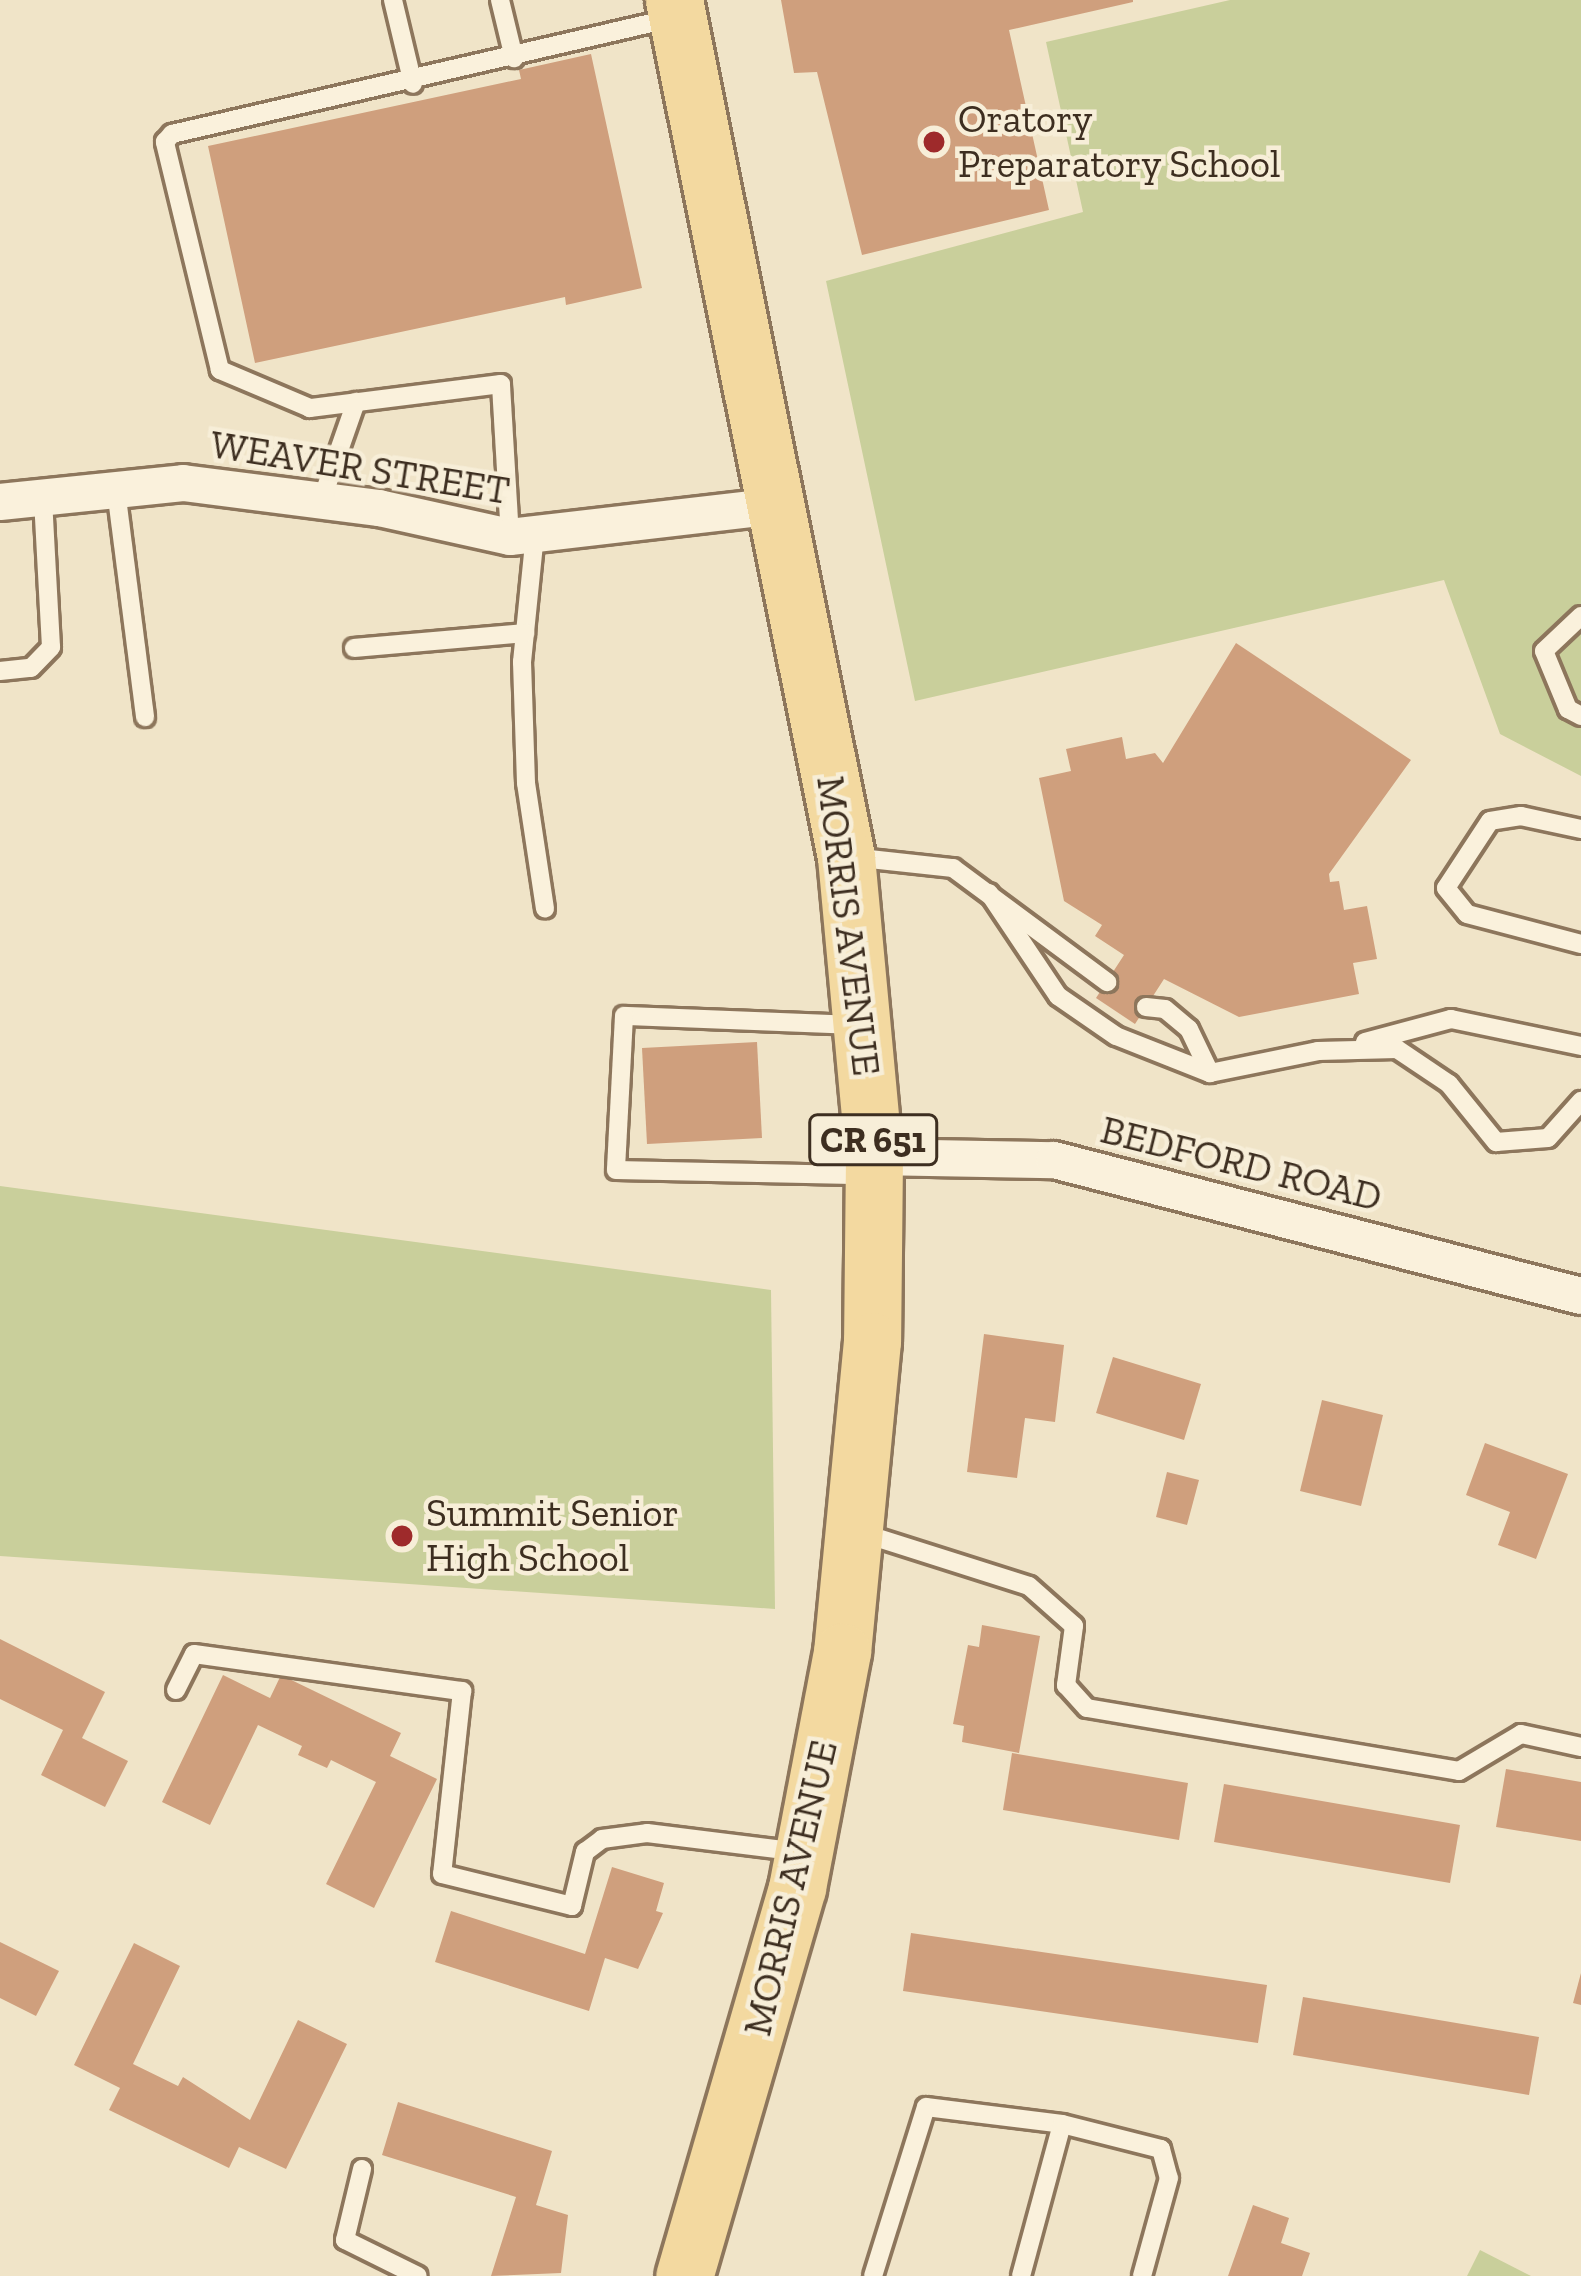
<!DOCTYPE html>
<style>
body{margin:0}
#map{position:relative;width:1581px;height:2276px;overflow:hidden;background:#f0e4c8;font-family:"Zilla Slab",serif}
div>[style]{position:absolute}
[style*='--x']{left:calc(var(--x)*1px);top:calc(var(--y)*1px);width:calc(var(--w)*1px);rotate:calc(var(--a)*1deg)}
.green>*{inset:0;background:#c9cf9b}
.building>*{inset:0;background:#cf9f7d}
.roads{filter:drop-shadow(3px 0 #8d765c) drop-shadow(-3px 0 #8d765c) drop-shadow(0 3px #8d765c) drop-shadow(0 -3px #8d765c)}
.service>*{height:18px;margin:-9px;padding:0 9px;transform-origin:9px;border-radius:9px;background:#faf1dc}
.minor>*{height:36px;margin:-18px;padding:0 18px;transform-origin:18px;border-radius:18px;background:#faf1dc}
.primary>*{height:57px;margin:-28.5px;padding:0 28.5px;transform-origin:28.5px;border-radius:28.5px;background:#f3d9a0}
.dots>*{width:33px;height:33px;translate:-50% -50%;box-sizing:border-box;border:6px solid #f7eed8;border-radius:50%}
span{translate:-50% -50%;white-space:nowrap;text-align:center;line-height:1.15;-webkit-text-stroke:9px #f7eed8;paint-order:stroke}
.shield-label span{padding:3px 9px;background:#f7eed8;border:3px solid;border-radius:9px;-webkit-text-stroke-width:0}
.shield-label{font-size:36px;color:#3d2e20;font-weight:700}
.poi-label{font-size:39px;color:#3d2e20}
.left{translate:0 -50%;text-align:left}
.street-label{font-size:39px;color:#3d2e20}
</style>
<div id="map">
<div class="green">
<i style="clip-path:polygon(1230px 0,1581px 0,1581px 776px,1500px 734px,1444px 580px,915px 701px,826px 281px,1083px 212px,1046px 42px)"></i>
<i style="clip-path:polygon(0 1186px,771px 1290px,775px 1609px,0 1556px)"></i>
<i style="clip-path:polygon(1480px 2250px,1531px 2276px,1467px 2276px)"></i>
</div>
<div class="building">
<i style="clip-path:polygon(781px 0,1133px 0,1133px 2px,1009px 30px,1049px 210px,862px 255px,817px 72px,794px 73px)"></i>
<i style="clip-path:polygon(591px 54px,642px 288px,566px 305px,565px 297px,255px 363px,208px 146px,521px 79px,519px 70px)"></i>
<i style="clip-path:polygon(1236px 643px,1411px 760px,1329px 874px,1330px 882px,1339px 881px,1344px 910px,1367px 906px,1377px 959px,1353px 963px,1359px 994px,1239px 1017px,1164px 979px,1135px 1024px,1096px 998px,1124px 955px,1095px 936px,1102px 925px,1064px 901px,1039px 778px,1071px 771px,1066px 749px,1122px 737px,1126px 759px,1155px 753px,1163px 763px)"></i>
<i style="clip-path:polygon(757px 1042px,762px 1138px,647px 1144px,642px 1048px)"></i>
<i style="clip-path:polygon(984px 1334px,1064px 1345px,1055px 1422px,1025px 1418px,1017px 1478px,967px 1472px)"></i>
<i style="clip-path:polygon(1113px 1357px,1201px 1384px,1184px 1440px,1096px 1413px)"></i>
<i style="clip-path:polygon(1322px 1400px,1383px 1415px,1361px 1506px,1300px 1491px)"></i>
<i style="clip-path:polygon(1485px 1443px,1568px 1474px,1536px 1559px,1498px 1545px,1510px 1512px,1466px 1495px)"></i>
<i style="clip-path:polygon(1167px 1472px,1199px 1480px,1187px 1525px,1156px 1517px)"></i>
<i style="clip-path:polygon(982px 1625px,1040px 1636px,1019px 1753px,962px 1742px,964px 1726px,953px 1724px,968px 1645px,979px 1647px)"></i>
<i style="clip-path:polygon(0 1639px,105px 1692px,82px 1738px,128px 1761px,105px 1807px,41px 1775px,63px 1730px,0 1699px)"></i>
<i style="clip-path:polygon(223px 1675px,270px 1698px,281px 1675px,401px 1733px,390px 1756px,437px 1779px,374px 1908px,326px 1884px,376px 1782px,331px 1760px,327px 1768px,298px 1755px,302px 1746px,258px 1725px,210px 1825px,162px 1802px)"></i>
<i style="clip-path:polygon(1012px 1753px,1188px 1783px,1179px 1840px,1003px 1810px)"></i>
<i style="clip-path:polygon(1506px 1769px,1581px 1782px,1581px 1841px,1496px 1827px)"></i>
<i style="clip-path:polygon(1224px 1784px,1460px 1825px,1450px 1883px,1214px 1842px)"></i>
<i style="clip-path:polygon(612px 1867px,664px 1883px,656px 1911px,663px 1913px,638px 1969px,605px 1958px,589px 2011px,435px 1962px,451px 1911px,585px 1954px)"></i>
<i style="clip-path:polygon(911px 1933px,1267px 1985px,1258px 2043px,903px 1991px)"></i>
<i style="clip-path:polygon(0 1942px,59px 1971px,36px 2016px,0 1998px)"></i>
<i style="clip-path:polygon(134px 1943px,180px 1966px,133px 2064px,178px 2086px,183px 2077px,250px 2120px,298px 2020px,347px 2044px,286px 2169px,239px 2147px,229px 2168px,109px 2110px,120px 2088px,74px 2065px)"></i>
<i style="clip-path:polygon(1581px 1973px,1581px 2005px,1573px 2003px)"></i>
<i style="clip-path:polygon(1303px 1997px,1539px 2037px,1529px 2095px,1293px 2055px)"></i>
<i style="clip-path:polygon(398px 2102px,552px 2151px,536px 2205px,568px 2215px,561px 2273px,491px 2276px,516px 2197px,382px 2155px)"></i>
<i style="clip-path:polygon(1253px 2205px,1289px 2218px,1281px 2243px,1310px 2253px,1302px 2276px,1228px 2276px)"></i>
</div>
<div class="roads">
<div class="service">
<i style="--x:393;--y:0;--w:86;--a:76.6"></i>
<i style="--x:500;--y:0;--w:60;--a:76.4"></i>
<i style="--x:116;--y:490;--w:229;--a:82.7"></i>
<i style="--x:322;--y:499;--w:103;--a:-70.7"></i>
<i style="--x:535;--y:534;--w:129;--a:95.8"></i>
<i style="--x:522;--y:662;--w:121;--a:88.1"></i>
<i style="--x:526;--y:783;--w:127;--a:81.4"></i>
<i style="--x:510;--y:537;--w:153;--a:-93.4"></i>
<i style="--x:501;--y:384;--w:193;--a:172.8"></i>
<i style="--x:310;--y:408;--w:98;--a:-157.1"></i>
<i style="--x:220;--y:370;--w:235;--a:-103.6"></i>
<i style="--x:165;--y:142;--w:11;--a:-49"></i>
<i style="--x:172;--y:134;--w:514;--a:-13.04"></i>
<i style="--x:1581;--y:616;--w:51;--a:136.6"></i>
<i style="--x:1544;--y:651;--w:63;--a:67.5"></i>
<i style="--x:1568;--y:709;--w:15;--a:28"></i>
<i style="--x:354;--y:648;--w:172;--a:-5"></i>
<i style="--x:0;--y:671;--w:31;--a:-6"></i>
<i style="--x:31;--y:668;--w:29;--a:-46"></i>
<i style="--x:51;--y:647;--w:150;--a:-93.1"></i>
<i style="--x:1581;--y:829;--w:61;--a:-167.8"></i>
<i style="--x:1521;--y:816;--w:31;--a:171"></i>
<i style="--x:1490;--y:821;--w:80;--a:123.3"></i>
<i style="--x:1446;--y:888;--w:33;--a:51"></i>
<i style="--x:1467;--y:914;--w:118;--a:14.7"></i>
<i style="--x:851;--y:857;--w:103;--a:6.2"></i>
<i style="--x:953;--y:868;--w:192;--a:36.5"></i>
<i style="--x:989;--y:893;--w:124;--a:56.2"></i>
<i style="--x:1058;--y:996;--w:70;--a:34.6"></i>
<i style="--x:1116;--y:1036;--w:101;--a:21.5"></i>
<i style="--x:1210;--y:1073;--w:110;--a:-11.5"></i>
<i style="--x:1318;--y:1051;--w:79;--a:-1.5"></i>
<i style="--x:1397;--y:1049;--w:63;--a:33.9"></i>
<i style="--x:1449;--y:1084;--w:75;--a:51"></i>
<i style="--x:1496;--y:1142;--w:52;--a:-4.4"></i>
<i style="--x:1548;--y:1138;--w:50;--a:-48.3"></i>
<i style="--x:1146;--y:1007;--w:19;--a:6"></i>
<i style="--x:1165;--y:1009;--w:31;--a:40"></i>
<i style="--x:1189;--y:1029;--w:49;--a:64.5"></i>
<i style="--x:853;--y:1025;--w:229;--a:-177.7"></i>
<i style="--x:624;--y:1016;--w:154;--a:93"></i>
<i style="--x:616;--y:1170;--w:249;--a:1.2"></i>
<i style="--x:1365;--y:1042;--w:89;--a:-15"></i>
<i style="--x:1451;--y:1019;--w:133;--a:11.7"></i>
<i style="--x:859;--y:1532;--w:178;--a:17.6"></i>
<i style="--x:1029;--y:1586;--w:60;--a:41.6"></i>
<i style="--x:1074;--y:1626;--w:60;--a:97.7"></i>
<i style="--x:1066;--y:1685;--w:31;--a:48"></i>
<i style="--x:1087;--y:1708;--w:377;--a:9.6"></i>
<i style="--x:1459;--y:1771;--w:72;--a:-30.8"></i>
<i style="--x:1521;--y:1734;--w:61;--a:12.2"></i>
<i style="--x:176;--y:1690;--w:40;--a:-63.4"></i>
<i style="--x:194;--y:1654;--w:271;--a:7.9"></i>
<i style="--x:462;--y:1691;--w:184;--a:96.2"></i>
<i style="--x:442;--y:1874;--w:134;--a:13.8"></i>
<i style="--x:572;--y:1906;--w:56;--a:-76.5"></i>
<i style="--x:585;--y:1852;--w:21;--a:-37"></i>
<i style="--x:602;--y:1839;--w:45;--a:-7.6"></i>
<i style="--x:647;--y:1833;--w:153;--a:7.1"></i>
<i style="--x:362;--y:2169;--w:73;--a:103.5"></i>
<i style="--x:345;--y:2240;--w:81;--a:26.3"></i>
<i style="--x:873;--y:2276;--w:177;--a:-72.6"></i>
<i style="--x:926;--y:2107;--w:137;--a:7.1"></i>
<i style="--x:1062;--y:2124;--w:102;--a:14.2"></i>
<i style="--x:1161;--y:2149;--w:30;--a:75"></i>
<i style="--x:1169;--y:2178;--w:102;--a:105.4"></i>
<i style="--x:1021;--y:2276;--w:157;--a:-74.9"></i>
</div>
<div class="minor">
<i style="--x:0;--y:502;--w:184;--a:-5.9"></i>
<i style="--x:183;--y:483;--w:198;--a:7.3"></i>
<i style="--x:379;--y:508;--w:134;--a:12.5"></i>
<i style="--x:510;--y:537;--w:270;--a:-6.6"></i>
<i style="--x:874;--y:1157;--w:180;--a:1"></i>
<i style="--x:1054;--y:1160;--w:544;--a:14.47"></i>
</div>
<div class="primary">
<i style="--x:674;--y:0;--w:874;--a:78.65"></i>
<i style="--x:846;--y:857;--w:301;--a:84.7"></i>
<i style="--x:874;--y:1157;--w:184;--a:90.6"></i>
<i style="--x:872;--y:1341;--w:312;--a:95.5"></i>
<i style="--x:842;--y:1652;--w:240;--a:100.8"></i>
<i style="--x:797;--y:1888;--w:404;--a:106.2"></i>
</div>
</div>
<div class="dots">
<i style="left:934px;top:142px;background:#9e2a2b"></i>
<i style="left:402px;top:1536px;background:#9e2a2b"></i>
</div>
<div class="shield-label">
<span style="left:873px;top:1140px">CR 651</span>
</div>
<div class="poi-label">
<span class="left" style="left:958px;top:142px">Oratory<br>Preparatory School</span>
<span class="left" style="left:426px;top:1536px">Summit Senior<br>High School</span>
</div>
<div class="street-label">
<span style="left:360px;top:468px;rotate:9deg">WEAVER STREET</span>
<span style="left:848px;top:926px;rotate:83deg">MORRIS AVENUE</span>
<span style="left:1241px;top:1164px;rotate:14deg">BEDFORD ROAD</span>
<span style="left:791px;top:1888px;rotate:-77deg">MORRIS AVENUE</span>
</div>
</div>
